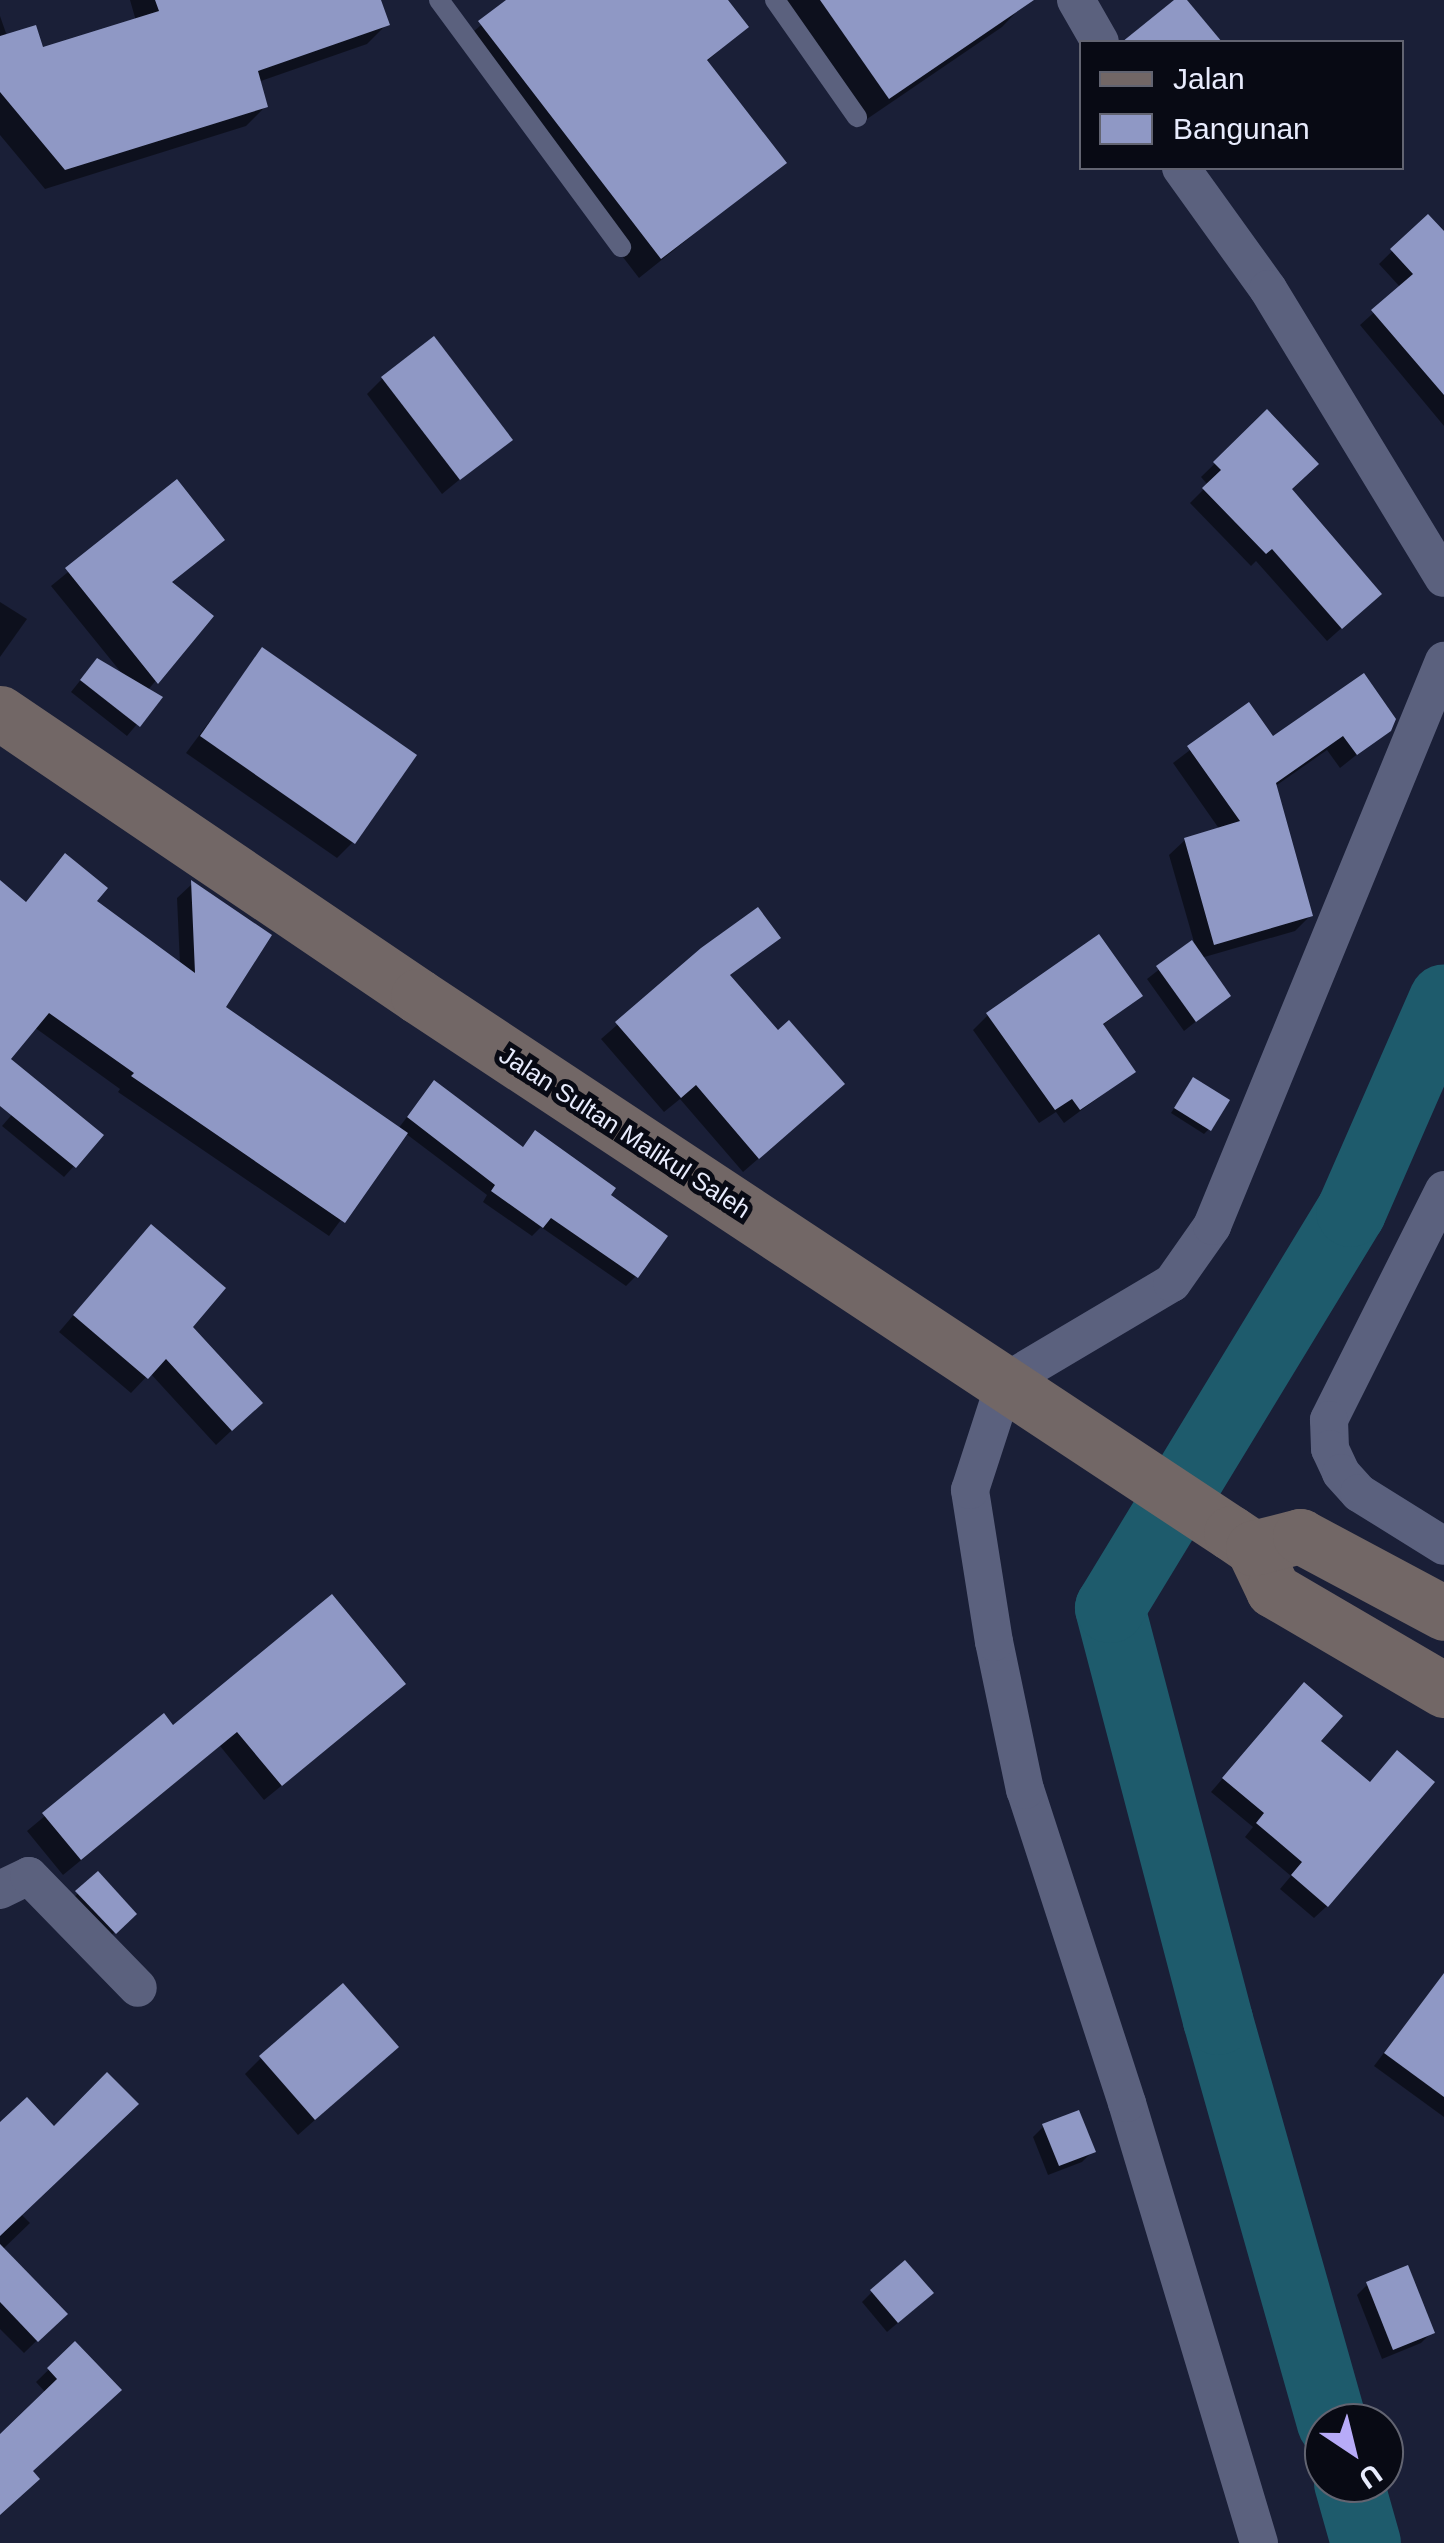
<!DOCTYPE html>
<style>
body{margin:0}
#map{position:relative;width:1444px;height:2543px;overflow:hidden;background:#1a1f37;font-family:Arial,sans-serif}
div>[style]{position:absolute}
[style*='--x']{left:calc(var(--x)*1px);top:calc(var(--y)*1px);width:calc(var(--w)*1px);rotate:calc(var(--a)*1deg)}
.shadow>*{inset:0;background:#0007}
.river>*{height:70px;margin:-35px;padding:0 35px;transform-origin:35px;border-radius:35px;background:#1e5b6c}
.building>*{inset:0;background:#8f98c5}
.lane>*{height:20px;margin:-10px;padding:0 10px;transform-origin:10px;border-radius:10px;background:#5b617e}
.street>*{height:38px;margin:-19px;padding:0 19px;transform-origin:19px;border-radius:19px;background:#5b617e}
.secondary>*{height:55px;margin:-27.5px;padding:0 27.5px;transform-origin:27.5px;border-radius:27.5px;background:#726766}
span{translate:-50% -50%;white-space:nowrap;text-align:center;line-height:1.15;-webkit-text-stroke:10px #080a14;paint-order:stroke}
.street-label{font-size:25px;color:#e8ecfd}
.legend{position:absolute;left:1079px;top:40px;width:325px;height:130px;box-sizing:border-box;background:#080a14;border:2px solid #626471;margin:0;padding:12px 18px;list-style:none;font-size:30px;color:#e8ecfd}
.legend li{display:flex;align-items:center;gap:20px;height:50px}
.legend b{width:50px;border:2px solid #626471}
.north{position:absolute;left:1304px;top:2403px;width:100px;height:100px;box-sizing:border-box;background:#080a14;border:2px solid #626471;border-radius:50%;rotate:145deg;font-size:28px;font-weight:700;line-height:40px;text-align:center;color:#e8ecfd}
.north::after{content:'';display:block;margin:auto;width:35px;height:45px;background:#b7abf8;clip-path:polygon(50% 0,100% 100%,50% 72%,0 100%)}
</style>
<div id="map">
<div class="shadow">
<i style="clip-path:polygon(130px 0,379px 0,387px 24px,367px 44px,258px 82px,266px 106px,246px 126px,45px 189px,0 135px,0 16px,7px 36px,41px 50px,136px 21px)"></i>
<i style="clip-path:polygon(510px 0,725px 0,746px 27px,706px 62px,783px 163px,639px 278px,459px 44px)"></i>
<i style="clip-path:polygon(785px 0,1019px 0,1023px 5px,1002px 27px,867px 119px)"></i>
<i style="clip-path:polygon(1427px 217px,1444px 235px,1444px 426px,1360px 325px,1401px 288px,1379px 264px)"></i>
<i style="clip-path:polygon(383px 378px,509px 439px,442px 494px,367px 394px)"></i>
<i style="clip-path:polygon(1267px 413px,1289px 489px,1365px 607px,1327px 641px,1256px 561px,1251px 566px,1190px 503px,1208px 485px,1201px 477px)"></i>
<i style="clip-path:polygon(177px 483px,170px 584px,211px 616px,147px 691px,159px 698px,127px 736px,71px 692px,87px 672px,124px 676px,51px 586px)"></i>
<i style="clip-path:polygon(0 602px,27px 619px,0 657px)"></i>
<i style="clip-path:polygon(262px 651px,353px 842px,337px 858px,186px 753px)"></i>
<i style="clip-path:polygon(1248px 706px,1272px 740px,1389px 729px,1340px 768px,1327px 750px,1274px 787px,1310px 916px,1295px 931px,1201px 958px,1228px 996px,1184px 1031px,1147px 979px,1194px 942px,1169px 855px,1185px 840px,1220px 830px,1173px 763px)"></i>
<i style="clip-path:polygon(65px 856px,94px 902px,180px 965px,177px 898px,192px 884px,223px 1007px,398px 1129px,425px 1093px,521px 1149px,536px 1133px,607px 1196px,636px 1276px,626px 1286px,541px 1227px,532px 1236px,483px 1202px,487px 1195px,405px 1133px,329px 1236px,118px 1092px,120px 1089px,34px 1027px,0 1069px,0 883px,24px 904px)"></i>
<i style="clip-path:polygon(777px 938px,728px 977px,827px 1099px,743px 1172px,680px 1099px,664px 1112px,601px 1039px,703px 950px)"></i>
<i style="clip-path:polygon(1139px 996px,1102px 1026px,1133px 1072px,1064px 1123px,1056px 1112px,1039px 1123px,973px 1030px,988px 1015px)"></i>
<i style="clip-path:polygon(1189px 1085px,1209px 1129px,1204px 1134px,1171px 1113px)"></i>
<i style="clip-path:polygon(28px 1096px,74px 1166px,64px 1177px,2px 1126px)"></i>
<i style="clip-path:polygon(136px 1242px,245px 1418px,216px 1445px,150px 1373px,131px 1393px,59px 1332px)"></i>
<i style="clip-path:polygon(1292px 1698px,1318px 1741px,1327px 1906px,1314px 1918px,1280px 1889px,1291px 1876px,1245px 1837px,1253px 1827px,1211px 1792px)"></i>
<i style="clip-path:polygon(387px 1700px,264px 1800px,220px 1746px,63px 1875px,27px 1831px,163px 1717px,173px 1728px)"></i>
<i style="clip-path:polygon(97px 1875px,134px 1914px,104px 1942px,67px 1904px)"></i>
<i style="clip-path:polygon(1444px 1973px,1444px 2117px,1374px 2066px)"></i>
<i style="clip-path:polygon(261px 2058px,379px 2063px,298px 2135px,245px 2074px)"></i>
<i style="clip-path:polygon(0 2126px,21px 2214px,30px 2223px,2px 2250px,64px 2314px,24px 2353px,0 2329px)"></i>
<i style="clip-path:polygon(1044px 2126px,1093px 2151px,1082px 2162px,1048px 2175px,1033px 2137px)"></i>
<i style="clip-path:polygon(1368px 2284px,1432px 2332px,1421px 2343px,1382px 2359px,1357px 2295px)"></i>
<i style="clip-path:polygon(872px 2292px,920px 2304px,887px 2332px,862px 2302px)"></i>
<i style="clip-path:polygon(75px 2344px,30px 2471px,0 2513px,0 2438px,46px 2393px,36px 2382px)"></i>
</div>
<div class="river">
<i style="--x:1332;--y:2423;--w:419;--a:-105.8"></i>
<i style="--x:1218;--y:2020;--w:426;--a:-104.7"></i>
<i style="--x:1110;--y:1608;--w:464;--a:-58.7"></i>
<i style="--x:1351;--y:1212;--w:232;--a:-66.4"></i>
<i style="--x:1349;--y:2483;--w:62;--a:74.2"></i>
</div>
<div class="building">
<i style="clip-path:polygon(155px 0,381px 0,390px 25px,258px 71px,268px 107px,65px 170px,0 92px,0 36px,36px 25px,43px 47px,159px 11px)"></i>
<i style="clip-path:polygon(506px 0,728px 0,749px 27px,707px 60px,787px 163px,661px 259px,478px 21px)"></i>
<i style="clip-path:polygon(820px 0,1034px 0,889px 99px)"></i>
<i style="clip-path:polygon(1174px 0,1187px 0,1222px 42px,1122px 42px)"></i>
<i style="clip-path:polygon(1428px 214px,1444px 231px,1444px 395px,1371px 310px,1413px 274px,1390px 249px)"></i>
<i style="clip-path:polygon(434px 336px,513px 440px,460px 480px,381px 377px)"></i>
<i style="clip-path:polygon(1267px 409px,1319px 464px,1292px 489px,1382px 594px,1342px 629px,1272px 549px,1266px 554px,1202px 488px,1221px 470px,1213px 462px)"></i>
<i style="clip-path:polygon(177px 479px,225px 540px,172px 582px,214px 616px,158px 684px,65px 568px)"></i>
<i style="clip-path:polygon(262px 647px,417px 755px,355px 844px,200px 736px)"></i>
<i style="clip-path:polygon(97px 658px,163px 697px,140px 727px,80px 680px)"></i>
<i style="clip-path:polygon(1364px 673px,1396px 719px,1391px 731px,1357px 755px,1343px 736px,1276px 783px,1313px 916px,1214px 945px,1184px 838px,1240px 821px,1187px 746px,1249px 702px,1273px 736px)"></i>
<i style="clip-path:polygon(65px 853px,108px 888px,97px 901px,195px 973px,191px 880px,272px 935px,226px 1007px,408px 1133px,345px 1223px,131px 1076px,134px 1073px,49px 1013px,11px 1059px,104px 1135px,76px 1168px,0 1106px,0 880px,26px 902px)"></i>
<i style="clip-path:polygon(758px 907px,781px 938px,730px 975px,778px 1030px,789px 1020px,845px 1084px,759px 1159px,696px 1085px,681px 1098px,615px 1022px,701px 948px)"></i>
<i style="clip-path:polygon(1099px 934px,1143px 996px,1103px 1024px,1136px 1072px,1080px 1110px,1072px 1099px,1055px 1110px,986px 1013px)"></i>
<i style="clip-path:polygon(1192px 940px,1231px 996px,1196px 1022px,1156px 966px)"></i>
<i style="clip-path:polygon(1193px 1077px,1230px 1100px,1211px 1131px,1174px 1108px)"></i>
<i style="clip-path:polygon(434px 1080px,523px 1147px,535px 1130px,616px 1188px,611px 1195px,668px 1236px,638px 1278px,551px 1218px,543px 1228px,491px 1191px,495px 1185px,407px 1117px)"></i>
<i style="clip-path:polygon(151px 1224px,226px 1288px,193px 1327px,263px 1403px,232px 1431px,166px 1359px,148px 1379px,73px 1315px)"></i>
<i style="clip-path:polygon(332px 1594px,406px 1684px,282px 1786px,237px 1732px,81px 1860px,42px 1813px,164px 1713px,173px 1725px)"></i>
<i style="clip-path:polygon(1304px 1682px,1343px 1716px,1321px 1741px,1370px 1782px,1397px 1750px,1435px 1782px,1328px 1907px,1291px 1875px,1302px 1862px,1256px 1823px,1264px 1813px,1222px 1778px)"></i>
<i style="clip-path:polygon(98px 1871px,137px 1914px,116px 1934px,75px 1891px)"></i>
<i style="clip-path:polygon(1444px 1973px,1444px 2097px,1384px 2053px)"></i>
<i style="clip-path:polygon(343px 1983px,399px 2047px,315px 2120px,259px 2056px)"></i>
<i style="clip-path:polygon(107px 2072px,139px 2104px,0 2236px,0 2122px,27px 2097px,54px 2126px)"></i>
<i style="clip-path:polygon(1079px 2110px,1096px 2152px,1059px 2166px,1042px 2124px)"></i>
<i style="clip-path:polygon(0 2244px,68px 2314px,38px 2342px,0 2302px)"></i>
<i style="clip-path:polygon(905px 2260px,934px 2293px,898px 2323px,870px 2290px)"></i>
<i style="clip-path:polygon(1408px 2265px,1435px 2333px,1393px 2350px,1366px 2282px)"></i>
<i style="clip-path:polygon(75px 2341px,122px 2390px,33px 2471px,40px 2479px,0 2515px,0 2434px,57px 2379px,47px 2368px)"></i>
</div>
<div class="lane">
<i style="--x:439;--y:0;--w:307;--a:53.6"></i>
<i style="--x:775;--y:0;--w:143;--a:55"></i>
</div>
<div class="street">
<i style="--x:1076;--y:0;--w:48;--a:60.3"></i>
<i style="--x:1181;--y:168;--w:149;--a:54.3"></i>
<i style="--x:1268;--y:289;--w:338;--a:58.7"></i>
<i style="--x:1444;--y:1190;--w:257;--a:116.6"></i>
<i style="--x:1329;--y:1420;--w:29;--a:88"></i>
<i style="--x:1330;--y:1449;--w:26;--a:65"></i>
<i style="--x:1341;--y:1473;--w:27;--a:48"></i>
<i style="--x:1359;--y:1493;--w:100;--a:31.9"></i>
<i style="--x:0;--y:1890;--w:32;--a:-26"></i>
<i style="--x:29;--y:1876;--w:156;--a:45.8"></i>
<i style="--x:1259;--y:2543;--w:459;--a:-106.7"></i>
<i style="--x:1127;--y:2103;--w:329;--a:-108"></i>
<i style="--x:1025;--y:1790;--w:151;--a:-101.8"></i>
<i style="--x:994;--y:1642;--w:154;--a:-99"></i>
<i style="--x:970;--y:1490;--w:114;--a:-72"></i>
<i style="--x:1005;--y:1382;--w:194;--a:-30.7"></i>
<i style="--x:1172;--y:1283;--w:70;--a:-54.9"></i>
<i style="--x:1212;--y:1226;--w:611;--a:-67.68"></i>
</div>
<div class="secondary">
<i style="--x:0;--y:713;--w:505;--a:34.1"></i>
<i style="--x:418;--y:996;--w:974;--a:33.45"></i>
<i style="--x:1231;--y:1533;--w:27;--a:34"></i>
<i style="--x:1253;--y:1548;--w:47;--a:64.5"></i>
<i style="--x:1273;--y:1590;--w:198;--a:30.3"></i>
<i style="--x:1253;--y:1548;--w:49;--a:-14.3"></i>
<i style="--x:1300;--y:1536;--w:163;--a:28.1"></i>
</div>
<div class="street-label">
<span style="left:625px;top:1132px;rotate:33deg">Jalan Sultan Malikul Saleh</span>
</div>
<ul class="legend">
<li><b style="height:12px;background:#726766"></b>Jalan</li>
<li><b style="height:28px;background:#8f98c5"></b>Bangunan</li>
</ul>
<div class="north">U</div>
</div>
